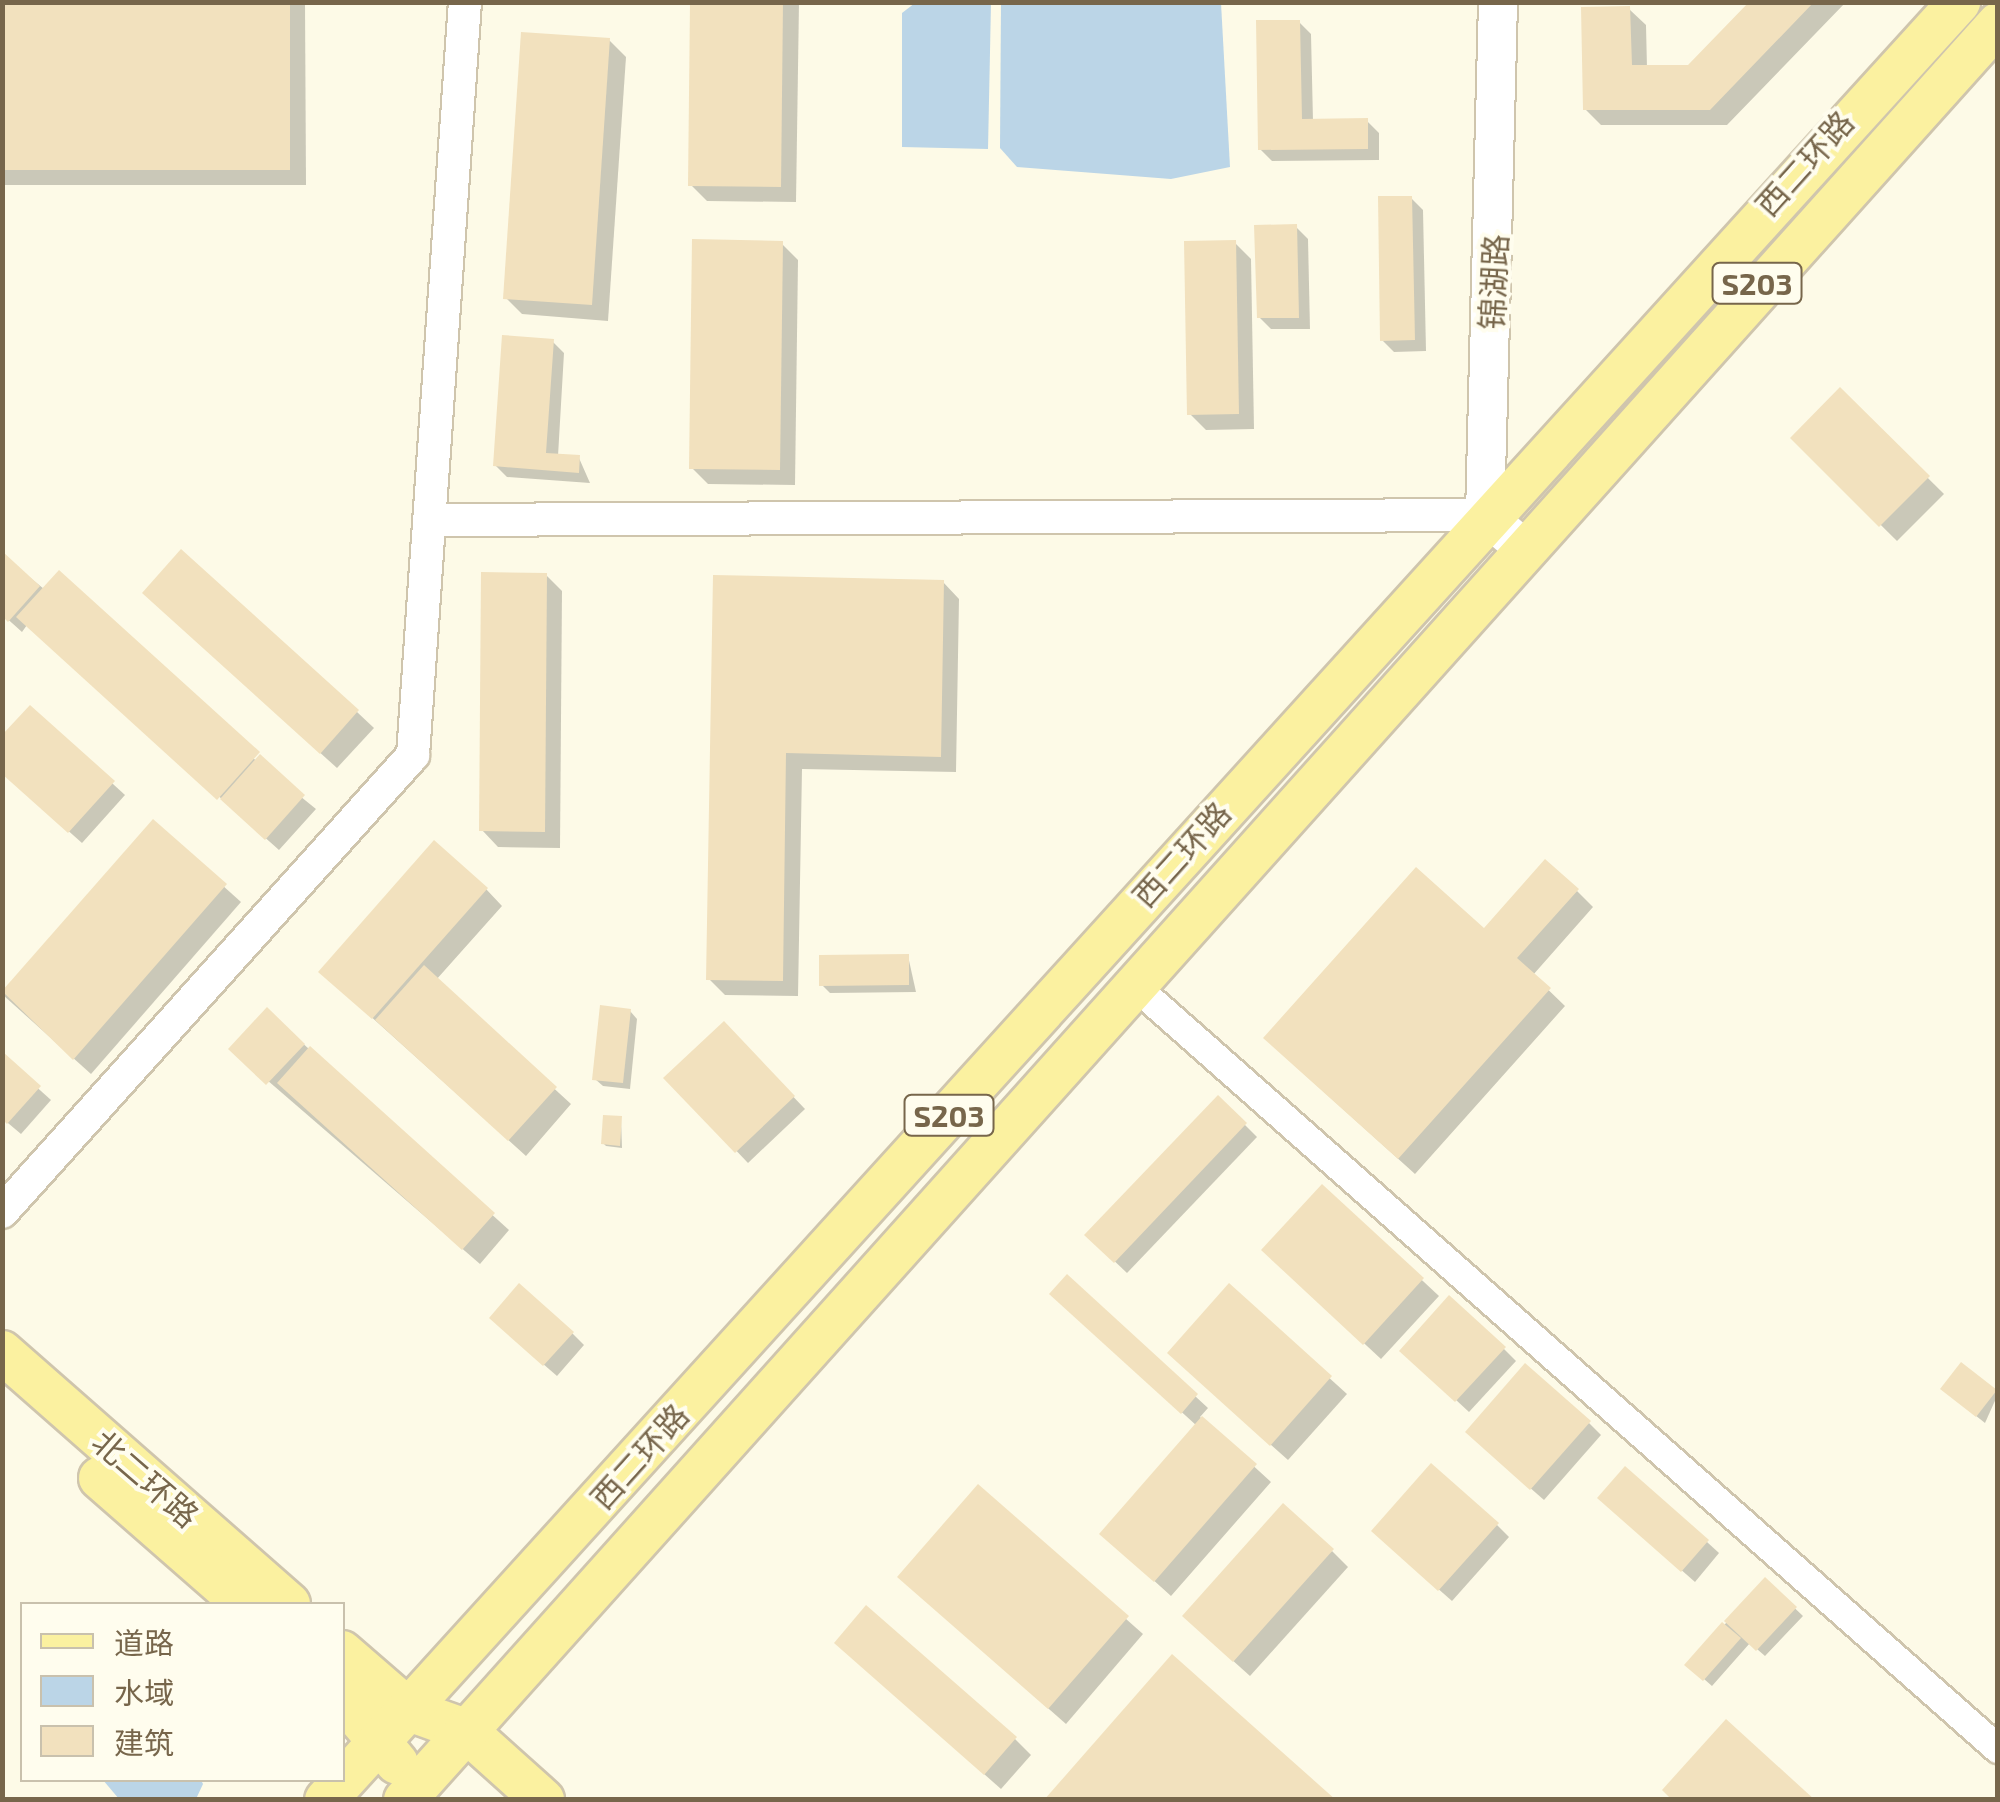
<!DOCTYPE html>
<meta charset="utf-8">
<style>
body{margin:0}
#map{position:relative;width:2000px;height:1802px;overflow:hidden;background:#fdfae7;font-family:"Exo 2","Noto Sans SC",sans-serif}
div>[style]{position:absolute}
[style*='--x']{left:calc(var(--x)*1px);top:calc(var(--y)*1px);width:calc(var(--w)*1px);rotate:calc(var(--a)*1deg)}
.water>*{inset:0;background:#bbd5e7}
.shadow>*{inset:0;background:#0003}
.building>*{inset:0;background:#f2e1be}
.roads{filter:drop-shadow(2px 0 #cfc5ad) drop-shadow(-2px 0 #cfc5ad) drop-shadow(0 2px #cfc5ad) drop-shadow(0 -2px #cfc5ad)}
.minor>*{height:28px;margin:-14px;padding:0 14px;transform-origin:14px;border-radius:14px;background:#fff}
.tertiary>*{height:32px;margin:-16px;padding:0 16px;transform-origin:16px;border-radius:16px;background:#fff}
.secondary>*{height:38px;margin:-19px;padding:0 19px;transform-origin:19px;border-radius:19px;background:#fff}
.primary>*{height:42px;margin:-21px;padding:0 21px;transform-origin:21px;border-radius:21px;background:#fbf1a0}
span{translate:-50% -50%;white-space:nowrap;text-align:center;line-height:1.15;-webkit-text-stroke:8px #fffdee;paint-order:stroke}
.shield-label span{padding:2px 8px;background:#fffdee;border:2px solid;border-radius:8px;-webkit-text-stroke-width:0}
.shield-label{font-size:30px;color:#77664b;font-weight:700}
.street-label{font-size:32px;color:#77664b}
.frame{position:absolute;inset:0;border:5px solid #77664b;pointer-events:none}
.legend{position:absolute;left:20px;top:1602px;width:325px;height:180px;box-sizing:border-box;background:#fffdee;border:2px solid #c9c1ad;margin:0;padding:12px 18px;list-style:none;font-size:30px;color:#77664b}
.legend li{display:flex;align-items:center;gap:20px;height:50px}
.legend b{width:50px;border:2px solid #c9c1ad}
</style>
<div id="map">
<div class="water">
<i style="clip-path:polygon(915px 3px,991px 3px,988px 149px,902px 147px,902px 13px)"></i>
<i style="clip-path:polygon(1001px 3px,1221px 3px,1230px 167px,1171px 179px,1017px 167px,1000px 148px)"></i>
<i style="clip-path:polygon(103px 1780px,201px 1780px,203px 1784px,196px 1799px,119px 1799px)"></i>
</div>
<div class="shadow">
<i style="clip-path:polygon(2px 2px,305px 2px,306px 185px,2px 185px)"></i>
<i style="clip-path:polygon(693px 2px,799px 2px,796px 202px,707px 201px,691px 185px)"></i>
<i style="clip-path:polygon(1587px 2px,1634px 2px,1634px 3px,1588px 4px)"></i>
<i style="clip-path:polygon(1752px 2px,1846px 2px,1727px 125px,1601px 125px,1585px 109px,1629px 9px,1646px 25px,1647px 68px,1689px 68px)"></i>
<i style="clip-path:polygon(1299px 22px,1311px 34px,1313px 121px,1367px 121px,1379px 133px,1379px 160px,1272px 161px,1260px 149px)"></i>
<i style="clip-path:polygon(609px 40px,626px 57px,608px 321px,522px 314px,506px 298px)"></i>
<i style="clip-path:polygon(1411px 198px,1423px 210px,1426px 351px,1394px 352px,1382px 340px)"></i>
<i style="clip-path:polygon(1296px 227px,1308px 239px,1310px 329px,1271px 329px,1259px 317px)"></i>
<i style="clip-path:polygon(781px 243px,798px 260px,795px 485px,708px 484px,692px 468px)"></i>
<i style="clip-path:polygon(1235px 243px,1251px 259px,1254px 429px,1206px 430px,1190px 414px)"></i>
<i style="clip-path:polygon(552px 341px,564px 353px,558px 456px,579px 458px,590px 483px,507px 477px,495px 465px)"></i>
<i style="clip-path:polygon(1840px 391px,1944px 494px,1897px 541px,1793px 438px)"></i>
<i style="clip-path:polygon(2px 555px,316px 809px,279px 850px,27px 625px,22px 632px,2px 614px)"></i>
<i style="clip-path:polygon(546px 575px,562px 591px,560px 848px,498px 847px,482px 830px)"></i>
<i style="clip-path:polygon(715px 578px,943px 582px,959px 599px,956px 772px,802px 769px,798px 996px,725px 995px,709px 979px)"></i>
<i style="clip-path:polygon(161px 609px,357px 712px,374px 728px,337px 768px)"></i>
<i style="clip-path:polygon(30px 708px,125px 795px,82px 843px,2px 772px)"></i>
<i style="clip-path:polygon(153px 823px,241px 902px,91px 1074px,3px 995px)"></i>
<i style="clip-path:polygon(486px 889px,502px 906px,436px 980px,571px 1104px,526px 1156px,338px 987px)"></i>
<i style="clip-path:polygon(1577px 891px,1593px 907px,1533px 975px,1565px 1006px,1415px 1174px,1282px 1054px,1484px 931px)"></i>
<i style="clip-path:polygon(908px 956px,916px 992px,830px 993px,822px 985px)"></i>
<i style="clip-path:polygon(267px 1011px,509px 1230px,480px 1264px,231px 1049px)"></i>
<i style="clip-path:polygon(630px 1011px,637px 1019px,630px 1089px,603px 1086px,595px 1079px)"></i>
<i style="clip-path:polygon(724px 1024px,805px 1109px,748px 1163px,667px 1078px)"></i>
<i style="clip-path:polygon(2px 1056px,51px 1100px,21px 1134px,2px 1118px)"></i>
<i style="clip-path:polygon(1218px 1098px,1257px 1137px,1127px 1273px,1087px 1235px)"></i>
<i style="clip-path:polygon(621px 1119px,622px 1148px,606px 1146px,603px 1143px)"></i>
<i style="clip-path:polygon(1322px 1187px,1439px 1296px,1381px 1359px,1281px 1266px)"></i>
<i style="clip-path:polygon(1067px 1278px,1208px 1408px,1200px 1417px,1271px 1482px,1171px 1596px,1119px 1549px,1197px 1426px,1064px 1305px)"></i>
<i style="clip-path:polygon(1229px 1287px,1347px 1394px,1288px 1460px,1186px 1369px)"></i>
<i style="clip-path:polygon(504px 1330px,572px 1333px,584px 1345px,557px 1376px)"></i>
<i style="clip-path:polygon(1504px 1349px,1516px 1361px,1469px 1412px,1415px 1362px)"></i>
<i style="clip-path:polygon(1962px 1366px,1998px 1394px,1985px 1423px,1951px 1396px)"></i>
<i style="clip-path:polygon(1589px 1423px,1601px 1435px,1544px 1500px,1480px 1444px)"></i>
<i style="clip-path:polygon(978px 1488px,1143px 1634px,1066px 1724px,917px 1593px)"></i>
<i style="clip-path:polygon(1612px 1509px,1707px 1542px,1719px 1553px,1695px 1582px)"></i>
<i style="clip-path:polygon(1497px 1525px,1509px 1537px,1452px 1601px,1386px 1543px)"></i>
<i style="clip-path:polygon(1332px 1551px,1348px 1567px,1250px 1676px,1201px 1632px)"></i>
<i style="clip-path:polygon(1765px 1580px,1803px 1616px,1765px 1656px,1750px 1643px,1712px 1686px,1688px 1665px)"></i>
<i style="clip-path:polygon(854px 1659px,1015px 1739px,1031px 1755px,1001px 1789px)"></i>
</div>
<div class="building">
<i style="clip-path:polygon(2px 2px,290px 2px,290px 170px,2px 170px)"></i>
<i style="clip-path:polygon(690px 2px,783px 2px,781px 187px,688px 186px)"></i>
<i style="clip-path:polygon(1749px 2px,1814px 2px,1710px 110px,1583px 110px,1581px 7px,1630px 6px,1632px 65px,1688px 65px)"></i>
<i style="clip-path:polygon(1256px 20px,1300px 20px,1302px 119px,1368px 118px,1368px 149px,1258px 150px)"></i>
<i style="clip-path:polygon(521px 32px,610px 38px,592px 305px,503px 299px)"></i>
<i style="clip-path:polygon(1378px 196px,1412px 196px,1415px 340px,1380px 341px)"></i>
<i style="clip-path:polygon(1297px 224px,1299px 318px,1257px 318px,1254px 225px)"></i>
<i style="clip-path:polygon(692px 239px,783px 241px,780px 470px,689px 469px)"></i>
<i style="clip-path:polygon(1236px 240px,1239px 414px,1187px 415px,1184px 241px)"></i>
<i style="clip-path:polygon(502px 335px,554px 339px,546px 453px,580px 455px,579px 473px,493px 466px)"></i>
<i style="clip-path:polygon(1840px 387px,1930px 476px,1879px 527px,1790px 438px)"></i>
<i style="clip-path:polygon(181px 549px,359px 710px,320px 754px,142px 593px)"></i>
<i style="clip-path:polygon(2px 551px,40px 586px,8px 622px,2px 616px)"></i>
<i style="clip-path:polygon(59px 570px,260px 752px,217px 800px,16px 617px)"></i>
<i style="clip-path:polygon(481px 572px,547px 573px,545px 832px,479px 831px)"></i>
<i style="clip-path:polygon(713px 575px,944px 580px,941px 757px,786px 753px,783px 981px,706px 980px)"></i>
<i style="clip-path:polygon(30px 705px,115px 781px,68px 833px,2px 774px,2px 735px)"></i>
<i style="clip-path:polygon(260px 754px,305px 795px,265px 840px,220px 799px)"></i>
<i style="clip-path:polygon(153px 819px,227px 884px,73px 1060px,2px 991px)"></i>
<i style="clip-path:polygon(434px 840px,488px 888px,372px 1019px,318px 972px)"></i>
<i style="clip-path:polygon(1545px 859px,1579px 889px,1517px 958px,1551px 988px,1398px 1159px,1263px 1038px,1416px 867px,1484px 928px)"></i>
<i style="clip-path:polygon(909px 954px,909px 985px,819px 986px,819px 955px)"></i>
<i style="clip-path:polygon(424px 965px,557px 1087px,508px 1141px,375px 1020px)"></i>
<i style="clip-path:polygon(600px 1005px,631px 1009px,623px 1083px,592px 1080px)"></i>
<i style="clip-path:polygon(267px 1007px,305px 1044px,266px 1085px,228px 1049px)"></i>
<i style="clip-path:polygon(724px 1021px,795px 1096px,735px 1153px,663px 1078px)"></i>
<i style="clip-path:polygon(310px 1046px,495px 1213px,462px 1250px,277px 1083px)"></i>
<i style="clip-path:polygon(3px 1052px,41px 1086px,7px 1124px,3px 1120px)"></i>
<i style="clip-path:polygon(1218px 1095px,1247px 1123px,1114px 1263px,1084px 1235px)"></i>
<i style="clip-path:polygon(603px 1115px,622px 1116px,620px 1146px,601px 1144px)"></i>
<i style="clip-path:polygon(1322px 1184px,1424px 1278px,1363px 1345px,1261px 1250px)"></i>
<i style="clip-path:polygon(1067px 1274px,1198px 1394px,1181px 1414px,1049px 1294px)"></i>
<i style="clip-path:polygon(519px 1283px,574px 1332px,543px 1366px,489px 1318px)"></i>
<i style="clip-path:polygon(1229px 1283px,1332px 1376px,1270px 1446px,1167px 1353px)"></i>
<i style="clip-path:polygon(1449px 1295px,1506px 1347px,1455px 1402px,1399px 1351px)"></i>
<i style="clip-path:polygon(1961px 1362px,1997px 1390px,1976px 1417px,1940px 1389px)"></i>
<i style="clip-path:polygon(1525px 1363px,1591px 1421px,1530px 1490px,1465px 1432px)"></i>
<i style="clip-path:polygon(1202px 1416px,1257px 1464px,1154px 1582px,1099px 1534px)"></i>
<i style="clip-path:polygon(1431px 1463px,1499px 1523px,1438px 1591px,1371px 1531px)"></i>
<i style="clip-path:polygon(1625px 1466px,1709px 1540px,1681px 1572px,1597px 1498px)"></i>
<i style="clip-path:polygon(978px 1484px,1129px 1616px,1048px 1709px,897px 1577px)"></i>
<i style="clip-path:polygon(1283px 1503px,1334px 1549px,1233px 1662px,1182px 1616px)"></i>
<i style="clip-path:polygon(1765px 1577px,1797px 1607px,1756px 1651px,1724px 1621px)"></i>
<i style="clip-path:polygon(866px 1605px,1017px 1737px,984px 1775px,834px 1643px)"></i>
<i style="clip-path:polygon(1722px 1622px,1741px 1638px,1703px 1681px,1684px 1665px)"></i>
<i style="clip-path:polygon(1172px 1654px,1336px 1800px,1044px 1800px)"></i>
<i style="clip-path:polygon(1726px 1719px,1815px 1800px,1672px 1800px,1662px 1790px)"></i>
</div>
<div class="roads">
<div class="minor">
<i style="--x:1135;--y:986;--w:1152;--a:41.48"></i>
</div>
<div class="tertiary">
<i style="--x:433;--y:520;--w:1052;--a:-0.27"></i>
<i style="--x:2;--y:1212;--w:615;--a:-48.03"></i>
<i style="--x:413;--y:755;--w:755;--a:-86.05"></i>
</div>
<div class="secondary">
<i style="--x:1498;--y:2;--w:513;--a:91.45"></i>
<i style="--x:1485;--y:515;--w:48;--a:40.7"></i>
</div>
<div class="primary">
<i style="--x:2;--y:1352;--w:382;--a:41.3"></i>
<i style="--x:100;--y:1478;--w:191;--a:41.2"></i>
<i style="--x:342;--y:1652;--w:89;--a:40.9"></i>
<i style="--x:409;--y:1710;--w:59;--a:19.7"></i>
<i style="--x:465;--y:1730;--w:105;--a:41.9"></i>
<i style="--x:342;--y:1698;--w:85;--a:49.8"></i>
<i style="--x:326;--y:1800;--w:2429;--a:-47.75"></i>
<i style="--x:405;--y:1800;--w:2386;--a:-48.11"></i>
</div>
</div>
<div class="shield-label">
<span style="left:1757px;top:283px">S203</span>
<span style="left:949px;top:1115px">S203</span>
</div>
<div class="street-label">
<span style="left:1804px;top:163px;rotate:-48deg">西二环路</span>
<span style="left:1493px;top:282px;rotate:-87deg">锦湖路</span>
<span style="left:1181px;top:854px;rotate:-48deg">西二环路</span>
<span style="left:639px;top:1456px;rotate:-48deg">西二环路</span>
<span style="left:146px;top:1478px;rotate:41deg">北二环路</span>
</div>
<div class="frame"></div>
<ul class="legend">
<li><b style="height:12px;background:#fbf1a0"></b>道路</li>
<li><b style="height:28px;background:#bbd5e7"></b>水域</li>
<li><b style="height:28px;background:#f2e1be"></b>建筑</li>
</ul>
</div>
